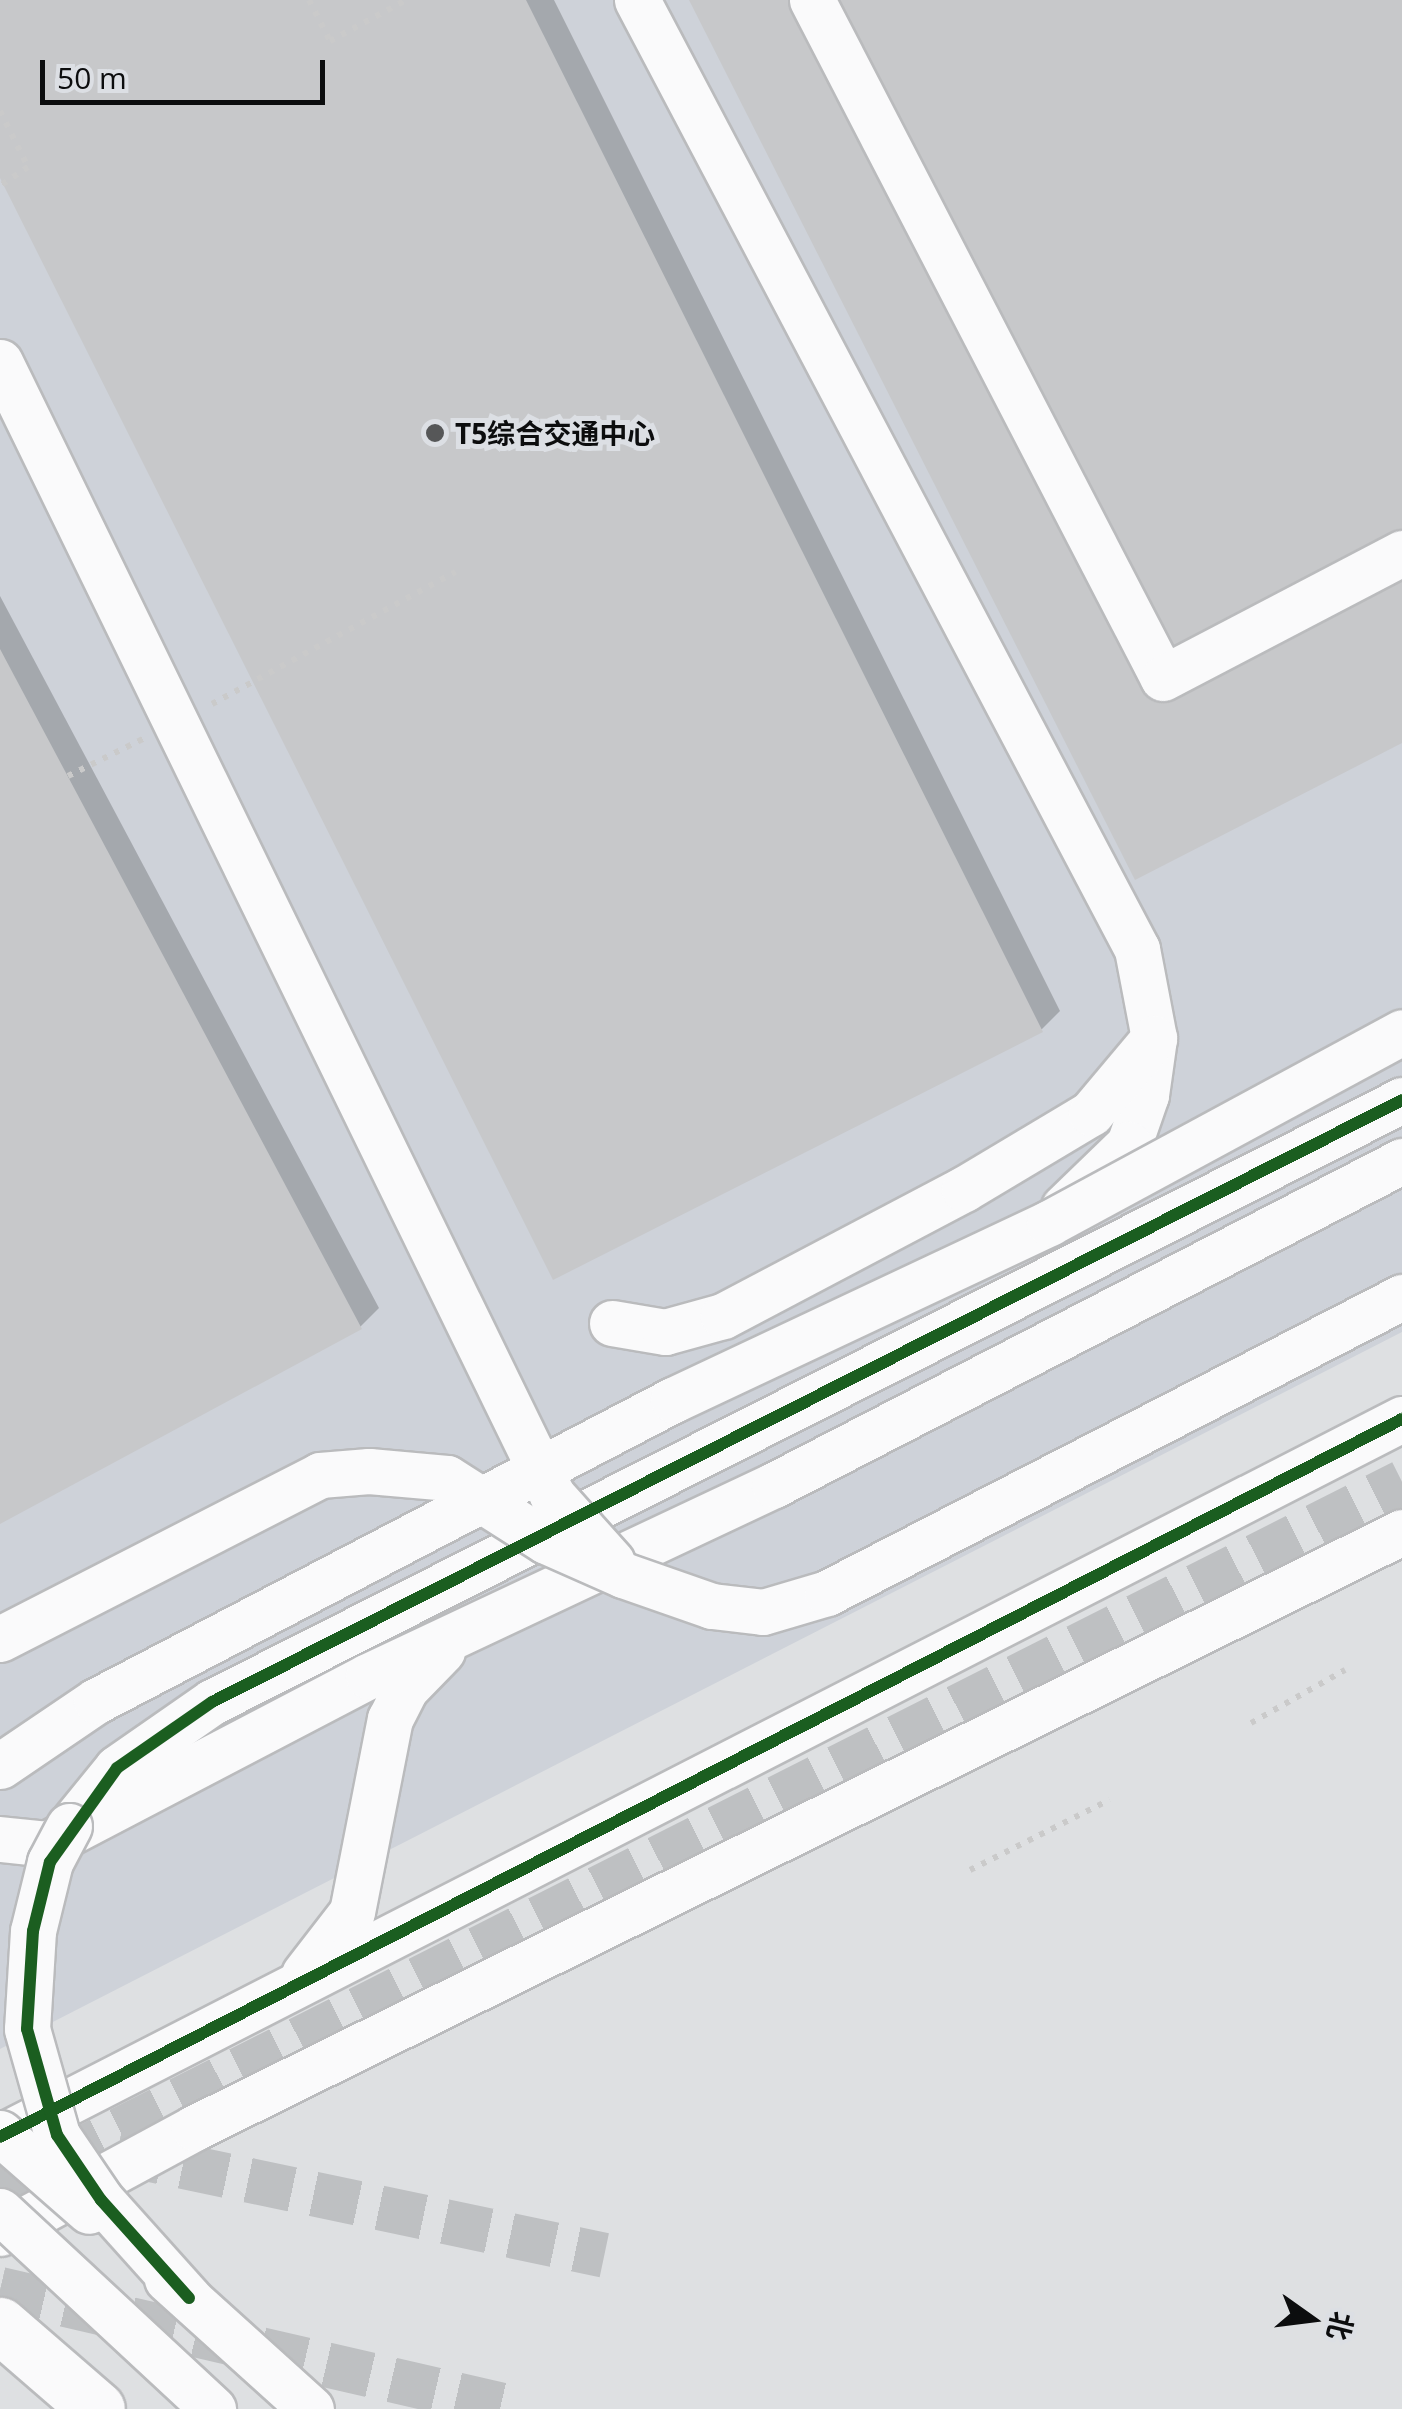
<!DOCTYPE html>
<meta charset="utf-8">
<style>
body{margin:0}
#map{position:relative;width:1402px;height:2409px;overflow:hidden;background:#dee0e2;font-family:"Open Sans","Noto Sans SC",sans-serif}
div>[style]{position:absolute}
[style*='--x']{left:calc(var(--x)*1px);top:calc(var(--y)*1px);width:calc(var(--w)*1px);rotate:calc(var(--a)*1deg)}
.built>*{inset:0;background:#ced2d9}
.shadow>*{inset:0;background:#0003}
.building>*{inset:0;background:#c7c8ca}
.minor-tunnel>*{height:45px;margin-top:-22.5px;transform-origin:0;background:repeating-linear-gradient(90deg,#bec0c2 0 45px,transparent 0 67px)}
.path>*{height:6px;margin-top:-3px;transform-origin:0;background:repeating-linear-gradient(90deg,#cacaca 0 5px,transparent 0 13px)}
.roads{filter:drop-shadow(2px 0 #babbbd) drop-shadow(-2px 0 #babbbd) drop-shadow(0 2px #babbbd) drop-shadow(0 -2px #babbbd)}
.minor>*{height:45px;margin:-22.5px;padding:0 22.5px;transform-origin:22.5px;border-radius:22.5px;background:#fafafb}
.major>*{height:55px;margin:-27.5px;padding:0 27.5px;transform-origin:27.5px;border-radius:27.5px;background:#fafafb}
.bridges{filter:drop-shadow(2px 0 #babbbd) drop-shadow(-2px 0 #babbbd) drop-shadow(0 2px #babbbd) drop-shadow(0 -2px #babbbd)}
.minor-bridge>*{height:45px;margin:-22.5px;padding:0 22.5px;transform-origin:22.5px;border-radius:22.5px;background:#fafafb}
.cycleway>*{height:12px;margin:-6px;padding:0 6px;transform-origin:6px;border-radius:6px;background:#1b5e20}
.dots>*{width:28px;height:28px;translate:-50% -50%;box-sizing:border-box;border:5px solid #dcdfe4;border-radius:50%}
span{translate:-50% -50%;white-space:nowrap;text-align:center;line-height:1.15;-webkit-text-stroke:10px #dcdfe4;paint-order:stroke}
.poi-label{font-size:28px;color:#0c0d0e;font-weight:700}
.left{translate:0 -50%;text-align:left}
.north{position:absolute;left:1262px;top:2269px;width:100px;height:100px;-webkit-text-stroke:8px #dcdfe4;paint-order:stroke;rotate:104deg;font-size:28px;font-weight:700;line-height:40px;text-align:center;color:#0c0d0e}
.north::after{content:'';display:block;margin:auto;width:35px;height:45px;background:#0c0d0e;clip-path:polygon(50% 0,100% 100%,50% 72%,0 100%)}
.scale{position:absolute;left:40px;top:60px;width:285px;height:45px;box-sizing:border-box;border:5px solid #0c0d0e;border-top:0;padding-left:12px;font-size:30px;line-height:35px;white-space:nowrap;color:#0c0d0e;-webkit-text-stroke:8px #dcdfe4;paint-order:stroke}
</style>
<div id="map">
<div class="built">
<i style="clip-path:polygon(0 0,1402px 0,1402px 1332px,0 2049px)"></i>
</div>
<div class="shadow">
<i style="clip-path:polygon(0 0,554px 0,1060px 1011px,1042px 1029px,554px 1277px,0 173px)"></i>
<i style="clip-path:polygon(0 596px,379px 1308px,360px 1327px,0 1521px)"></i>
</div>
<div class="building">
<i style="clip-path:polygon(0 0,526px 0,1043px 1032px,553px 1280px,0 178px)"></i>
<i style="clip-path:polygon(689px 0,1402px 0,1402px 743px,1135px 880px)"></i>
<i style="clip-path:polygon(0 649px,362px 1329px,0 1524px)"></i>
</div>
<div class="minor-tunnel">
<i style="--x:117;--y:2152;--w:498;--a:11.9"></i>
<i style="--x:0;--y:2190;--w:1571;--a:-26.79"></i>
<i style="--x:0;--y:2289;--w:534;--a:12.99"></i>
</div>
<div class="path">
<i style="--x:309;--y:0;--w:46;--a:62.9"></i>
<i style="--x:330;--y:41;--w:86;--a:-28.3"></i>
<i style="--x:0;--y:111;--w:63;--a:63.4"></i>
<i style="--x:28;--y:167;--w:34;--a:146"></i>
<i style="--x:212;--y:704;--w:277;--a:-28.5"></i>
<i style="--x:68;--y:776;--w:84;--a:-26.3"></i>
<i style="--x:1251;--y:1723;--w:108;--a:-29.4"></i>
<i style="--x:970;--y:1870;--w:156;--a:-26.7"></i>
</div>
<div class="roads">
<div class="minor">
<i style="--x:637;--y:0;--w:1073;--a:62.22"></i>
<i style="--x:1137;--y:949;--w:91;--a:79.2"></i>
<i style="--x:1154;--y:1038;--w:58;--a:98"></i>
<i style="--x:1146;--y:1095;--w:52;--a:109.1"></i>
<i style="--x:1129;--y:1144;--w:91;--a:135.9"></i>
<i style="--x:812;--y:0;--w:763;--a:62.63"></i>
<i style="--x:1163;--y:678;--w:270;--a:-27.6"></i>
<i style="--x:612;--y:1323;--w:54;--a:9.6"></i>
<i style="--x:665;--y:1332;--w:60;--a:-15.4"></i>
<i style="--x:723;--y:1316;--w:272;--a:-27.8"></i>
<i style="--x:964;--y:1189;--w:148;--a:-30.9"></i>
<i style="--x:1091;--y:1113;--w:98;--a:-50"></i>
<i style="--x:74;--y:1821;--w:68;--a:-50.9"></i>
<i style="--x:117;--y:1768;--w:116;--a:-34.8"></i>
<i style="--x:212;--y:1702;--w:1334;--a:-26.83"></i>
<i style="--x:0;--y:1839;--w:47;--a:6.1"></i>
<i style="--x:47;--y:1844;--w:362;--a:-27.6"></i>
<i style="--x:368;--y:1676;--w:449;--a:-25.2"></i>
<i style="--x:774;--y:1485;--w:707;--a:-27.29"></i>
<i style="--x:304;--y:1974;--w:78;--a:-52.3"></i>
<i style="--x:352;--y:1912;--w:197;--a:-78.9"></i>
<i style="--x:390;--y:1719;--w:35;--a:-63"></i>
<i style="--x:406;--y:1688;--w:52;--a:-45.8"></i>
<i style="--x:0;--y:2137;--w:1575;--a:-27.12"></i>
<i style="--x:0;--y:2233;--w:221;--a:-28.4"></i>
<i style="--x:194;--y:2128;--w:1347;--a:-26.26"></i>
</div>
<div class="major">
<i style="--x:0;--y:2325;--w:128;--a:40.9"></i>
</div>
</div>
<div class="bridges">
<div class="minor-bridge">
<i style="--x:0;--y:362;--w:1260;--a:64.02"></i>
<i style="--x:552;--y:1495;--w:90;--a:48.2"></i>
<i style="--x:0;--y:1639;--w:360;--a:-27.1"></i>
<i style="--x:320;--y:1475;--w:49;--a:-4.7"></i>
<i style="--x:369;--y:1471;--w:78;--a:5.1"></i>
<i style="--x:447;--y:1478;--w:117;--a:32.5"></i>
<i style="--x:546;--y:1541;--w:84;--a:23.8"></i>
<i style="--x:623;--y:1575;--w:94;--a:19.2"></i>
<i style="--x:712;--y:1606;--w:51;--a:6.7"></i>
<i style="--x:763;--y:1612;--w:67;--a:-16.5"></i>
<i style="--x:827;--y:1593;--w:647;--a:-27.24"></i>
<i style="--x:0;--y:1766;--w:116;--a:-34.1"></i>
<i style="--x:96;--y:1701;--w:651;--a:-27.55"></i>
<i style="--x:673;--y:1400;--w:416;--a:-25.2"></i>
<i style="--x:1049;--y:1223;--w:401;--a:-28.4"></i>
<i style="--x:69;--y:1826;--w:41;--a:117.8"></i>
<i style="--x:50;--y:1862;--w:71;--a:103.8"></i>
<i style="--x:33;--y:1931;--w:98;--a:93.5"></i>
<i style="--x:27;--y:2029;--w:110;--a:74.2"></i>
<i style="--x:57;--y:2135;--w:78;--a:55.9"></i>
<i style="--x:101;--y:2200;--w:132;--a:48.1"></i>
<i style="--x:0;--y:2133;--w:118;--a:41.2"></i>
<i style="--x:0;--y:2211;--w:291;--a:42.9"></i>
<i style="--x:167;--y:2279;--w:194;--a:42.1"></i>
</div>
</div>
<div class="cycleway">
<i style="--x:0;--y:2137;--w:1575;--a:-27.12"></i>
<i style="--x:189;--y:2298;--w:132;--a:-131.9"></i>
<i style="--x:101;--y:2200;--w:78;--a:-124.1"></i>
<i style="--x:57;--y:2135;--w:110;--a:-105.8"></i>
<i style="--x:27;--y:2029;--w:98;--a:-86.5"></i>
<i style="--x:33;--y:1931;--w:71;--a:-76.2"></i>
<i style="--x:50;--y:1862;--w:115;--a:-54.5"></i>
<i style="--x:117;--y:1768;--w:116;--a:-34.8"></i>
<i style="--x:212;--y:1702;--w:1334;--a:-26.83"></i>
</div>
<div class="dots">
<i style="left:435px;top:433px;background:#565758"></i>
</div>
<div class="poi-label">
<span class="left" style="left:455px;top:433px">T5综合交通中心</span>
</div>
<div class="north">北</div>
<div class="scale">50 m</div>
</div>
